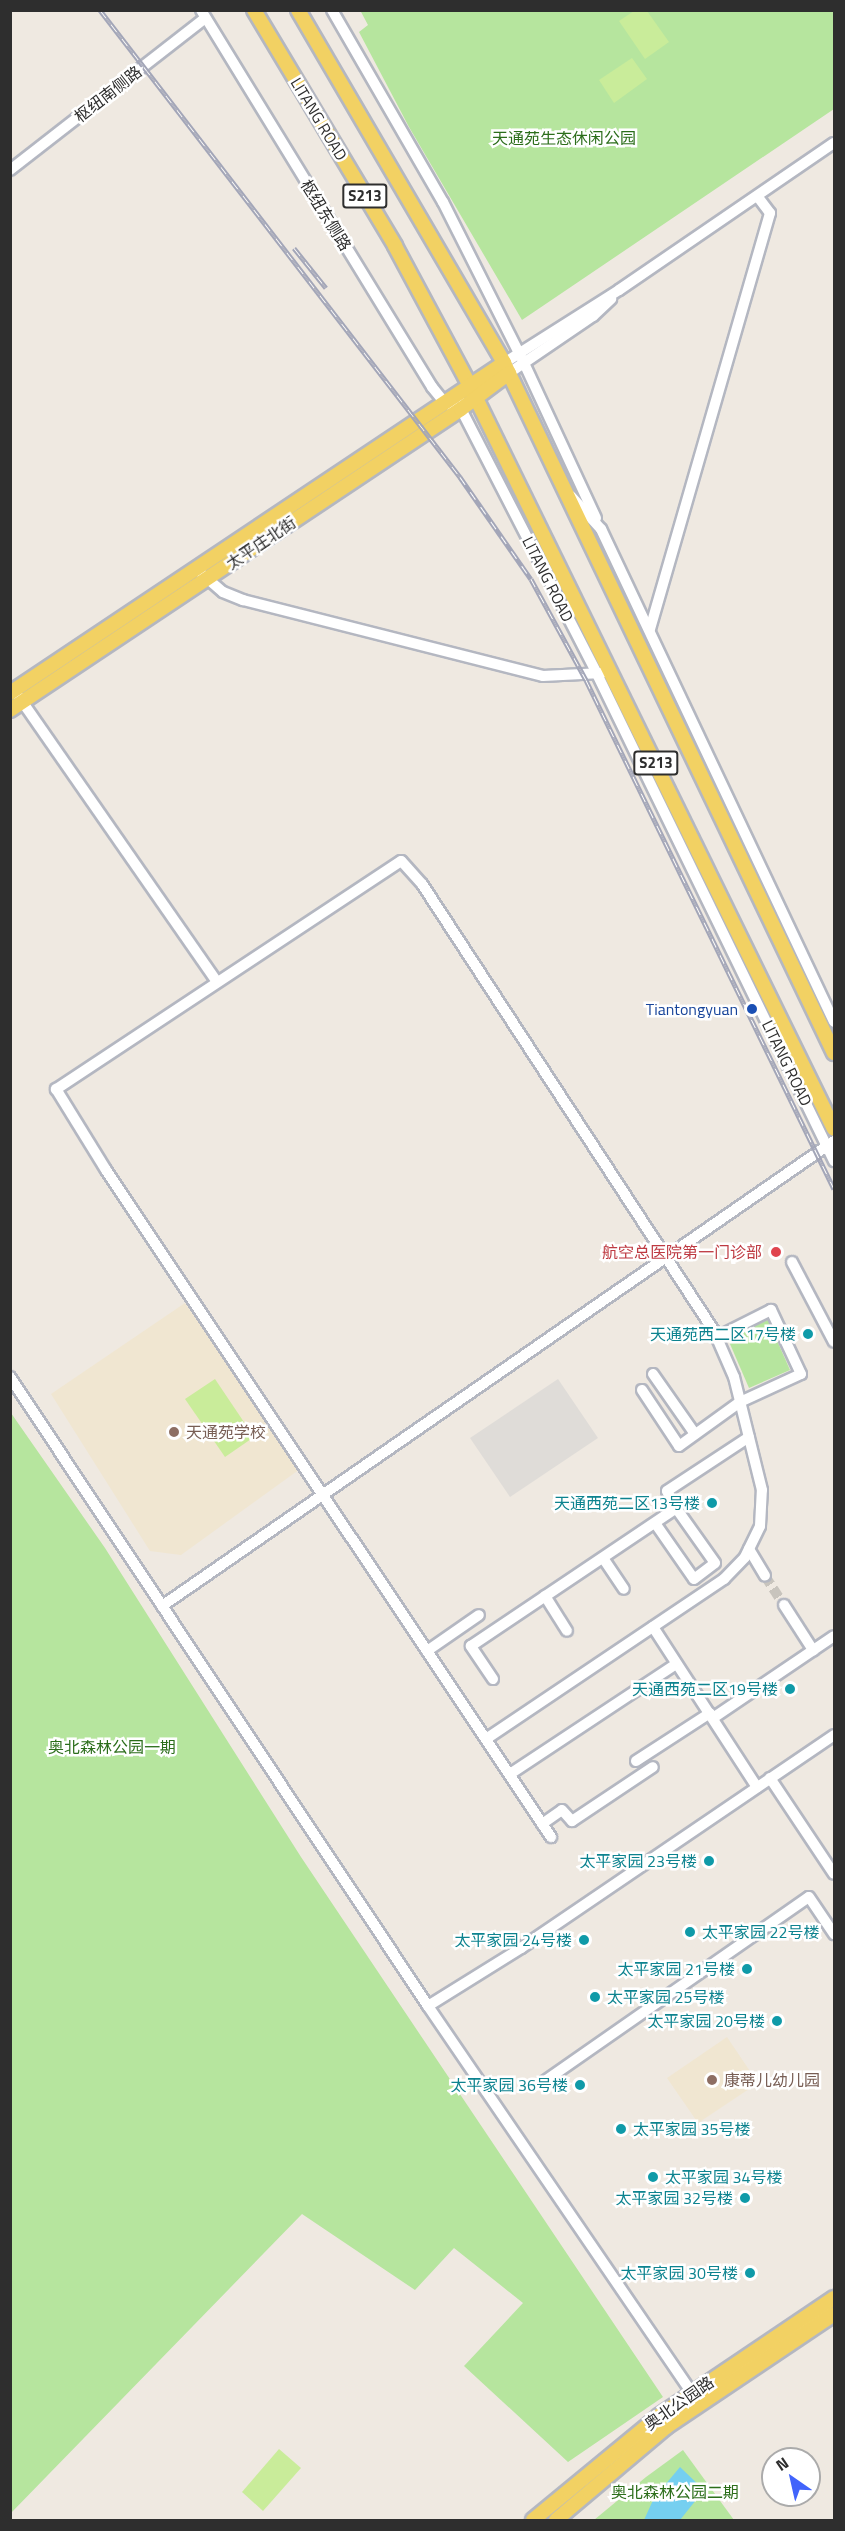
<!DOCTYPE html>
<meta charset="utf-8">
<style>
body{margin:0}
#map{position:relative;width:845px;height:2531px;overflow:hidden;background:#efe9e1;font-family:"Titillium Web","Noto Sans SC",sans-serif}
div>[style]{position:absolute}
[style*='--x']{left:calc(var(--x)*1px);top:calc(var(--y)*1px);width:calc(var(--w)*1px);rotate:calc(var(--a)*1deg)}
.education>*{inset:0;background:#f0e6d1}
.green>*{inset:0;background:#b6e59e}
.pitch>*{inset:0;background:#c9ec9a}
.plaza>*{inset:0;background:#dfdcd8}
.water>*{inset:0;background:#75cff0}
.minor-tunnel>*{height:10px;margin-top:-5px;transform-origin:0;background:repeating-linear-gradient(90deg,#c8c4bd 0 10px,transparent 0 15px)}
.roads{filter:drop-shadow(2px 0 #b4b7c1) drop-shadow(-2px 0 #b4b7c1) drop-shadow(0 2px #b4b7c1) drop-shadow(0 -2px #b4b7c1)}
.minor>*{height:10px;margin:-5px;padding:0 5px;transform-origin:5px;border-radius:5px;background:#fff}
.major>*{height:14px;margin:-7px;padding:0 7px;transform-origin:7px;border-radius:7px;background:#f2d163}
.rail>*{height:5px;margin-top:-2.5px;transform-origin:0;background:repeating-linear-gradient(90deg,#fff 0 9px,#a3a6b8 0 18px);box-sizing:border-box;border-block:2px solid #a3a6b8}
.dots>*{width:16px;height:16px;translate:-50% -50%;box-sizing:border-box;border:3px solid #fff;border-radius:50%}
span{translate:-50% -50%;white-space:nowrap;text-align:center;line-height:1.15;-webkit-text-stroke:5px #fff;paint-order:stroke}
.shield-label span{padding:2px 4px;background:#fff;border:2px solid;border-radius:4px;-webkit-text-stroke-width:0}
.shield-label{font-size:15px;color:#2e2e2e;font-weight:700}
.street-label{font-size:16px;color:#2e2e2e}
.park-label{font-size:16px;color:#2c6e1b}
.transit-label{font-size:16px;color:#164399}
.right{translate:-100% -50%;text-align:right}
.health-label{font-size:16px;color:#be3a42}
.culture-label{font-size:16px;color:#0d838f}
.left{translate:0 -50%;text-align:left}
.education-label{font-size:16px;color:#785e54}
.frame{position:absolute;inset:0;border:12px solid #2e2e2e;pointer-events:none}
.north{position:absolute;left:761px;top:2447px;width:60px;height:60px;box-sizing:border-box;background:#fff;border:2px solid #ababab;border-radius:50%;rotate:326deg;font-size:16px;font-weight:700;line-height:24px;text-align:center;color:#2e2e2e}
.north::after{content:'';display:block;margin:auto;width:21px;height:27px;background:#4264fb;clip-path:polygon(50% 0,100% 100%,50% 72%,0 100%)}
</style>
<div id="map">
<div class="education">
<i style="clip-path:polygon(185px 1303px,300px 1469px,181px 1555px,150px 1551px,51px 1394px)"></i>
<i style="clip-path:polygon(727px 2037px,758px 2083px,698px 2123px,667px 2078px)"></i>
</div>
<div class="green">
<i style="clip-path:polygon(360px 10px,834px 11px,834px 109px,522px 320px,409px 127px,359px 32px,368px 25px)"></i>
<i style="clip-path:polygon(768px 1320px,790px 1370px,749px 1388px,727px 1337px)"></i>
<i style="clip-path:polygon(11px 1413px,105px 1548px,301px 1857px,663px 2397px,568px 2462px,464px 2366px,523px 2303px,454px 2248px,415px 2290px,302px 2214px,11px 2513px)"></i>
<i style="clip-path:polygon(683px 2450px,734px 2520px,594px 2520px,646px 2477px)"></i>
</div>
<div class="pitch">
<i style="clip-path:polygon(634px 11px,647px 11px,669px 42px,645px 59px,619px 21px)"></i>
<i style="clip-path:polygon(632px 58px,647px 79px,614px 103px,599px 80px)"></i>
<i style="clip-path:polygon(215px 1379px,254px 1437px,225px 1457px,185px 1399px)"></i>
<i style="clip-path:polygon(279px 2449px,301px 2468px,263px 2511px,242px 2492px)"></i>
</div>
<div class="plaza">
<i style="clip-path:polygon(558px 1379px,598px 1438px,510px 1497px,470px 1438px)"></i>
</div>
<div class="water">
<i style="clip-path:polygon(680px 2467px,704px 2490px,680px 2520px,644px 2520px,654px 2498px)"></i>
</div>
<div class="minor-tunnel">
<i style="--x:765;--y:1576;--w:35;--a:57"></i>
</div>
<div class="roads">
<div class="minor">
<i style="--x:201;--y:10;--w:442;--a:58.5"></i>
<i style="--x:432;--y:387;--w:21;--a:51"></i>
<i style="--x:445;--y:403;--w:17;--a:21"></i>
<i style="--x:332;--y:10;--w:222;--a:60"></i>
<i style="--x:443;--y:202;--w:180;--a:63.3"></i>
<i style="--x:524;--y:363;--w:171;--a:65.1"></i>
<i style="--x:10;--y:170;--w:247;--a:-37.9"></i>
<i style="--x:504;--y:363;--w:136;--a:-32.4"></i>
<i style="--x:619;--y:290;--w:260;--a:-34.4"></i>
<i style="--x:509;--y:373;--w:102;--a:-34.2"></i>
<i style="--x:593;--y:316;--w:25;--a:-43"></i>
<i style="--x:463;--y:403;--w:6;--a:108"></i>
<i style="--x:461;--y:409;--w:298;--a:62.8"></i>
<i style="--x:597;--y:674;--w:542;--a:64.05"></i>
<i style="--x:571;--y:496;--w:45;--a:47.7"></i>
<i style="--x:601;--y:529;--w:545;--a:64.7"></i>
<i style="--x:201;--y:573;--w:29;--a:41"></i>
<i style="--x:223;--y:592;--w:22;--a:22"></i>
<i style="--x:243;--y:600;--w:309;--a:14.2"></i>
<i style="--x:543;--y:676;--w:59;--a:-2.9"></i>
<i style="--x:650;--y:629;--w:433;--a:-73.9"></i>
<i style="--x:770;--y:213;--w:21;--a:-127"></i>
<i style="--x:19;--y:697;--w:345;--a:55.2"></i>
<i style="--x:792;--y:1262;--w:90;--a:62.3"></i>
<i style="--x:653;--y:1374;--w:73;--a:55"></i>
<i style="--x:10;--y:1377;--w:755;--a:56.39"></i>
<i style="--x:428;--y:2006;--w:474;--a:55.7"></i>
<i style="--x:642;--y:1390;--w:67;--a:56.5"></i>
<i style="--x:679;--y:1446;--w:75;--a:-35.8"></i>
<i style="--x:740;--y:1402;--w:67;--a:-24.7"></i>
<i style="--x:801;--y:1374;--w:71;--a:-115.1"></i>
<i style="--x:771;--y:1310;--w:60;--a:153.4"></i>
<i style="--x:655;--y:1523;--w:68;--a:55.1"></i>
<i style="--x:694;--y:1579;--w:26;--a:-37"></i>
<i style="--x:715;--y:1563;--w:67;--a:-125.3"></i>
<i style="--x:749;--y:1549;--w:31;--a:59"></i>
<i style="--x:603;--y:1558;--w:37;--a:56"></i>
<i style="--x:545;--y:1596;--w:41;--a:57.8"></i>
<i style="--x:784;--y:1605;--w:54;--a:57.2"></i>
<i style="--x:162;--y:1606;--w:817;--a:-34.68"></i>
<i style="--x:653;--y:1627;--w:191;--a:57"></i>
<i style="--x:427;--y:1651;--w:63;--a:-34.7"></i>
<i style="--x:493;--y:1679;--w:40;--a:-124"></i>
<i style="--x:471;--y:1646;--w:247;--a:-33.9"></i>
<i style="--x:676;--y:1508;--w:19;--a:-118"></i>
<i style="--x:667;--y:1491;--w:98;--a:-33.4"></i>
<i style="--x:713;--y:1718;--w:146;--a:-34.1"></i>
<i style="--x:486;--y:1739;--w:287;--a:-33.9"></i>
<i style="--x:724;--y:1579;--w:30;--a:-46"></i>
<i style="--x:745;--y:1557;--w:34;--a:-64"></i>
<i style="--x:760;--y:1526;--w:36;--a:-87"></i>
<i style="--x:762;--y:1490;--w:116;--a:-103.9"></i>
<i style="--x:734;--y:1377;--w:50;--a:-113.5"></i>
<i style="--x:714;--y:1331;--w:534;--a:-123.15"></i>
<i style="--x:422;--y:884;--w:31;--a:-132"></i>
<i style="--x:401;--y:861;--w:414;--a:146.5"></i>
<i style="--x:56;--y:1089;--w:95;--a:58.3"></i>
<i style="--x:106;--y:1170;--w:802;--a:56.29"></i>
<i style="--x:636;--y:1761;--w:88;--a:-33"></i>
<i style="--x:510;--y:1774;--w:199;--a:-33.5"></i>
<i style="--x:770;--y:1778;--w:115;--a:56.3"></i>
<i style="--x:542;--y:1824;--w:24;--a:-35"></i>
<i style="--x:562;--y:1810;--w:15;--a:48"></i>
<i style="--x:572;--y:1821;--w:97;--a:-33.7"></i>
<i style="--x:428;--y:2006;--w:110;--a:-31.9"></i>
<i style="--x:521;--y:1948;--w:379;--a:-34.2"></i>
<i style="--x:542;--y:2083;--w:325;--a:-34.9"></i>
<i style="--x:809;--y:1897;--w:45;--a:56"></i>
</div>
<div class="major">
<i style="--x:254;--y:10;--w:275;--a:59.1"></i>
<i style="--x:395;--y:246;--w:159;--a:61.8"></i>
<i style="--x:470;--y:386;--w:827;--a:63.9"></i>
<i style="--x:298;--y:10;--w:409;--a:59.7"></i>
<i style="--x:504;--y:363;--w:765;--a:64.44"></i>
<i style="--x:10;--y:693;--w:594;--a:-33.74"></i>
<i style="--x:10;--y:710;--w:542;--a:-33.72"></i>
<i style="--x:461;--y:409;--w:60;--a:-36.9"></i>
<i style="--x:533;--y:2520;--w:163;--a:-39.5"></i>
<i style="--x:659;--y:2416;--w:211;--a:-34"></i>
<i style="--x:556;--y:2520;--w:144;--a:-40.2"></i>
<i style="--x:666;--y:2427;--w:202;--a:-33.9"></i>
</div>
</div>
<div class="rail">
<i style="--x:100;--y:10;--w:590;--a:52.37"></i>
<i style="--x:460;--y:477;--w:124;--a:55.2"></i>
<i style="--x:531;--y:579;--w:115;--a:61.4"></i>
<i style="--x:586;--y:680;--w:566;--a:64.02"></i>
<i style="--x:294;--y:248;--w:51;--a:51.3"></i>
</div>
<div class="dots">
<i style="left:752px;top:1009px;background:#1a4fb4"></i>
<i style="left:776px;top:1252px;background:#e0444e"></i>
<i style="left:808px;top:1334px;background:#0f9aa8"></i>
<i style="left:174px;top:1432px;background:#8d6e63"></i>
<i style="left:712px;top:1503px;background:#0f9aa8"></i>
<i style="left:790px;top:1689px;background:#0f9aa8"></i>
<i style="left:709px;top:1861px;background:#0f9aa8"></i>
<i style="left:690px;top:1932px;background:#0f9aa8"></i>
<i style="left:584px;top:1940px;background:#0f9aa8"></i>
<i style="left:747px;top:1969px;background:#0f9aa8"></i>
<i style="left:595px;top:1997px;background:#0f9aa8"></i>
<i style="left:777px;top:2021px;background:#0f9aa8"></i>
<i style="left:712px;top:2080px;background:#8d6e63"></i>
<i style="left:580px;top:2085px;background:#0f9aa8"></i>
<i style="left:621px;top:2129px;background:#0f9aa8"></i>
<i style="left:653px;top:2177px;background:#0f9aa8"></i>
<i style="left:745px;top:2198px;background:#0f9aa8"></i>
<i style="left:750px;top:2273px;background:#0f9aa8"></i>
</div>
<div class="shield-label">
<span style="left:365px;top:196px">S213</span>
<span style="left:656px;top:763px">S213</span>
</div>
<div class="street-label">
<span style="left:108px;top:94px;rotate:-38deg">枢纽南侧路</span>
<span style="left:319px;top:119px;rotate:59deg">LITANG ROAD</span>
<span style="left:326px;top:215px;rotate:58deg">枢纽东侧路</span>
<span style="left:261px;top:543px;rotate:-34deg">太平庄北街</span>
<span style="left:548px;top:579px;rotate:63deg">LITANG ROAD</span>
<span style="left:787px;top:1063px;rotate:64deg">LITANG ROAD</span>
<span style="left:679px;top:2403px;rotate:-35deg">奥北公园路</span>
</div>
<div class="park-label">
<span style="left:564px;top:138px">天通苑生态休闲公园</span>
<span style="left:112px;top:1747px">奥北森林公园一期</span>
<span style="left:675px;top:2492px">奥北森林公园二期</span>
</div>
<div class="transit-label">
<span class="right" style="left:738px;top:1009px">Tiantongyuan</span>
</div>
<div class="health-label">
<span class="right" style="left:762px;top:1252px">航空总医院第一门诊部</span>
</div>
<div class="culture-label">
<span class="right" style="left:796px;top:1334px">天通苑西二区17号楼</span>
<span class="right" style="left:700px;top:1503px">天通西苑二区13号楼</span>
<span class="right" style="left:778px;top:1689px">天通西苑二区19号楼</span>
<span class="right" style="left:697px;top:1861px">太平家园 23号楼</span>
<span class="left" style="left:702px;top:1932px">太平家园 22号楼</span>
<span class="right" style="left:572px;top:1940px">太平家园 24号楼</span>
<span class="right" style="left:735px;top:1969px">太平家园 21号楼</span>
<span class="left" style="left:607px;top:1997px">太平家园 25号楼</span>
<span class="right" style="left:765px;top:2021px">太平家园 20号楼</span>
<span class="right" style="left:568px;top:2085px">太平家园 36号楼</span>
<span class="left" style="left:633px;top:2129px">太平家园 35号楼</span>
<span class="left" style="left:665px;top:2177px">太平家园 34号楼</span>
<span class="right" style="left:733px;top:2198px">太平家园 32号楼</span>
<span class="right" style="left:738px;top:2273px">太平家园 30号楼</span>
</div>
<div class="education-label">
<span class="left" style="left:186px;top:1432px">天通苑学校</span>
<span class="left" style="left:724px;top:2080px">康蒂儿幼儿园</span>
</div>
<div class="frame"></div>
<div class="north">N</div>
</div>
